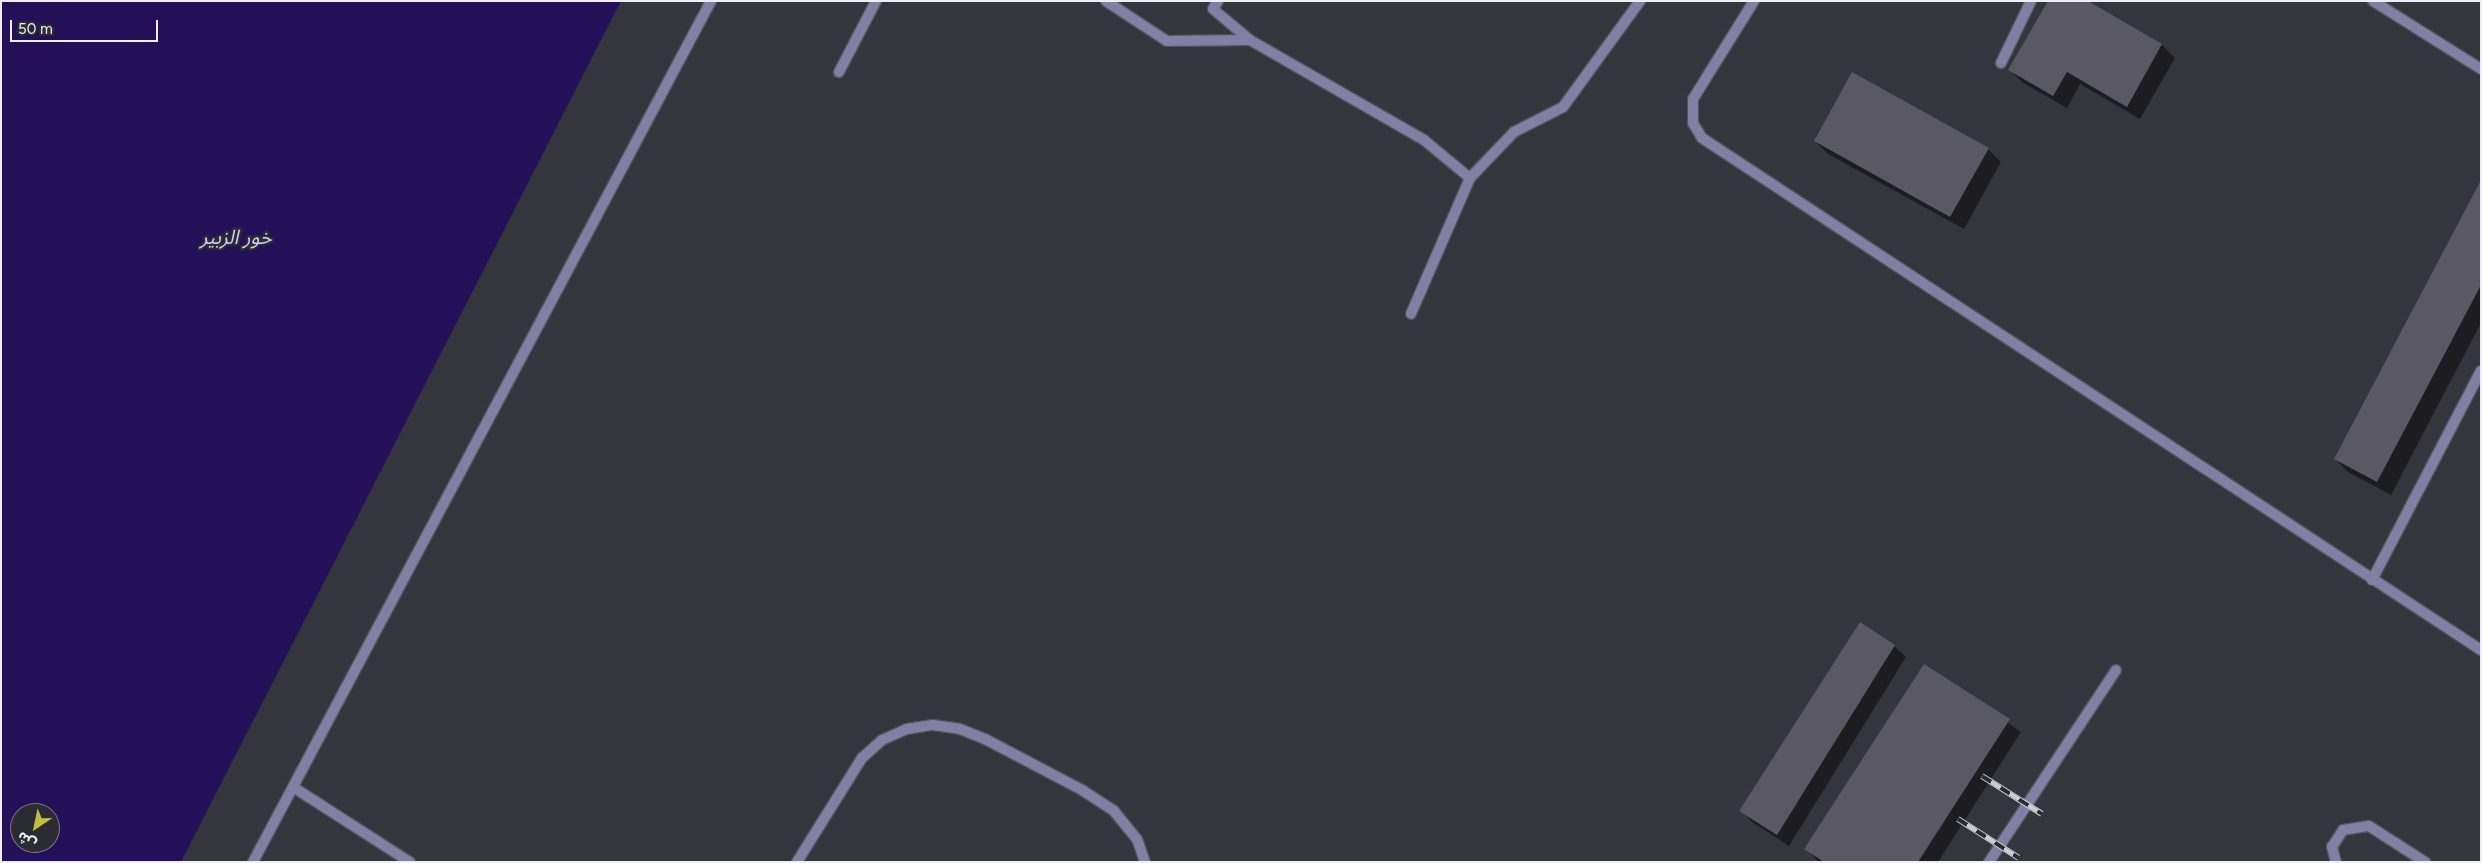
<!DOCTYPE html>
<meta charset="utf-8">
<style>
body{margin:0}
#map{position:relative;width:2482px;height:863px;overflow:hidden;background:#35353e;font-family:Figtree,"Noto Sans Arabic",sans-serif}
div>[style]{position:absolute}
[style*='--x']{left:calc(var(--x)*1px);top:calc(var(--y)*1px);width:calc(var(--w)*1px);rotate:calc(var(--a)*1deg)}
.water>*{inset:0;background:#241059}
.shadow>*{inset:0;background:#0007}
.building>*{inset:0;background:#5a5963}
.roads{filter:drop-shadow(1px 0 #53535b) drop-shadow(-1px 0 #53535b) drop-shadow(0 1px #53535b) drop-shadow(0 -1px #53535b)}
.lane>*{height:10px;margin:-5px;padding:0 5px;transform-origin:5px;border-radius:5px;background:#817fa3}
.rail>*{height:5.5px;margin-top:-2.75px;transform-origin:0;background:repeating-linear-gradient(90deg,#2b2b34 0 11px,#ceced5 0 22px);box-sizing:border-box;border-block:1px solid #ceced5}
span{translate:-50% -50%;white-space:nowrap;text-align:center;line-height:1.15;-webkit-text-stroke:4.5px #2b2b34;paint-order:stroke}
.water-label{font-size:20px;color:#cfccf8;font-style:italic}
.frame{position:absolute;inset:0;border:2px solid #eeeef4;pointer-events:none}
.north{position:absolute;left:10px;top:803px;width:50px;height:50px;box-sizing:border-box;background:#2b2b34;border:1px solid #797981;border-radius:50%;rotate:214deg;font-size:14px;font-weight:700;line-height:20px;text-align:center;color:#eeeef4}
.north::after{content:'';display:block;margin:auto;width:18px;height:22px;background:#c1bd3f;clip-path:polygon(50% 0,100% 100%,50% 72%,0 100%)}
.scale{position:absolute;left:10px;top:20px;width:148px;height:22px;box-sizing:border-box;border:2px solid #eeeef4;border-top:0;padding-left:6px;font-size:15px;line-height:18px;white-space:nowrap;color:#eeeef4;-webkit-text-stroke:4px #2b2b34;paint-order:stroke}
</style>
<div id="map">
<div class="water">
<i style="clip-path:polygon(evenodd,1px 1px,621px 1px,181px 862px,1px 862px,1px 1px,20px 813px,50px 813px,50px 843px,20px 843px,20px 813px)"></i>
</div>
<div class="shadow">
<i style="clip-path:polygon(2086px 1px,2162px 45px,2175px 58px,2140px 119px,2080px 84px,2067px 108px,2023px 83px,2010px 70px)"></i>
<i style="clip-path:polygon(1815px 141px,1988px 149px,2001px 162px,1964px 229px,1828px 154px)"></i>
<i style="clip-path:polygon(2481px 191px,2481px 323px,2391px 495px,2348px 472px,2335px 459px)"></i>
<i style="clip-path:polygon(1894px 646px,1906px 657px,1789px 846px,1752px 822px,1741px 810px)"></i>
<i style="clip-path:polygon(1925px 666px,2021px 732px,1938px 862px,1819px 862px,1806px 849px)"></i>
</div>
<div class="building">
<i style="clip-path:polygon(2048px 1px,2088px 1px,2162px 44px,2127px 107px,2067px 72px,2053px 96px,2008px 70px)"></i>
<i style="clip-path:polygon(1852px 72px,1989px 148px,1950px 217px,1814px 141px)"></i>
<i style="clip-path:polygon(2481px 180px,2481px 285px,2377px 482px,2334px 459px)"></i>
<i style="clip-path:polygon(1860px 622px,1895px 645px,1777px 835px,1739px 811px)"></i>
<i style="clip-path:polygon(1924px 664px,2010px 719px,1918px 862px,1824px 862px,1804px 849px)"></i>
</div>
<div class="roads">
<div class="lane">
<i style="--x:1106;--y:1;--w:73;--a:33.3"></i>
<i style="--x:1167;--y:41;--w:83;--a:-0.7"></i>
<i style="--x:1250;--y:40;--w:201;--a:29.9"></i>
<i style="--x:1424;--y:140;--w:60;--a:39.6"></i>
<i style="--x:1470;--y:178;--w:148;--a:113.5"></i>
<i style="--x:1218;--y:1;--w:9;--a:122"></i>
<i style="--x:1213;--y:9;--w:48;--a:40"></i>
<i style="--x:1754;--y:1;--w:115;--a:121.9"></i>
<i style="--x:1693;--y:99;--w:24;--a:90"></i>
<i style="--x:1693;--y:123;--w:17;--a:59"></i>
<i style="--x:1702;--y:138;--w:932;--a:33.32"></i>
<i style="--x:2373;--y:1;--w:128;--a:32.2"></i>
<i style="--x:2001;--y:63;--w:69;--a:-64.2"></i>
<i style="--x:839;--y:72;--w:80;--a:-62.5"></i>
<i style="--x:1470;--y:178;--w:64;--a:-46.3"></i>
<i style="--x:1514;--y:132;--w:55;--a:-27"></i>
<i style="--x:1563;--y:107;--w:131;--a:-54"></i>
<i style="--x:2372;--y:580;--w:236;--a:-62.5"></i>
<i style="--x:293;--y:787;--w:139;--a:32.7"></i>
<i style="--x:253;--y:862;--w:975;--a:-61.99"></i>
<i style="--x:797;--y:862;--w:123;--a:-58"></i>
<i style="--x:862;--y:758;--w:27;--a:-42"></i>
<i style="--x:882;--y:740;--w:27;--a:-24"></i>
<i style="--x:907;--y:729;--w:26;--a:-9"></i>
<i style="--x:933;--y:725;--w:27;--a:8"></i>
<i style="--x:960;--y:729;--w:27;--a:22"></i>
<i style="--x:985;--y:739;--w:110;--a:27.7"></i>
<i style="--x:1082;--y:790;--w:38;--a:33"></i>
<i style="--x:1114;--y:811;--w:36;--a:51"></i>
<i style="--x:1137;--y:839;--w:24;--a:71"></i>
<i style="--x:1989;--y:862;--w:230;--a:-56.5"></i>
<i style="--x:2336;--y:862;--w:16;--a:-105"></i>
<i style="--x:2332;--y:847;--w:20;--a:-57"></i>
<i style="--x:2343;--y:830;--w:26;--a:-9"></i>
<i style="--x:2369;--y:826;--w:67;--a:32.7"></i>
</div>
</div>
<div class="rail">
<i style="--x:1982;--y:776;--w:71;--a:32.3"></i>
<i style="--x:1958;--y:819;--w:72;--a:32.6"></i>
</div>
<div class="water-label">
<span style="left:236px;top:237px">خور الزبير</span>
</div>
<div class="frame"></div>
<div class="north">ش</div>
<div class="scale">50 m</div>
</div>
